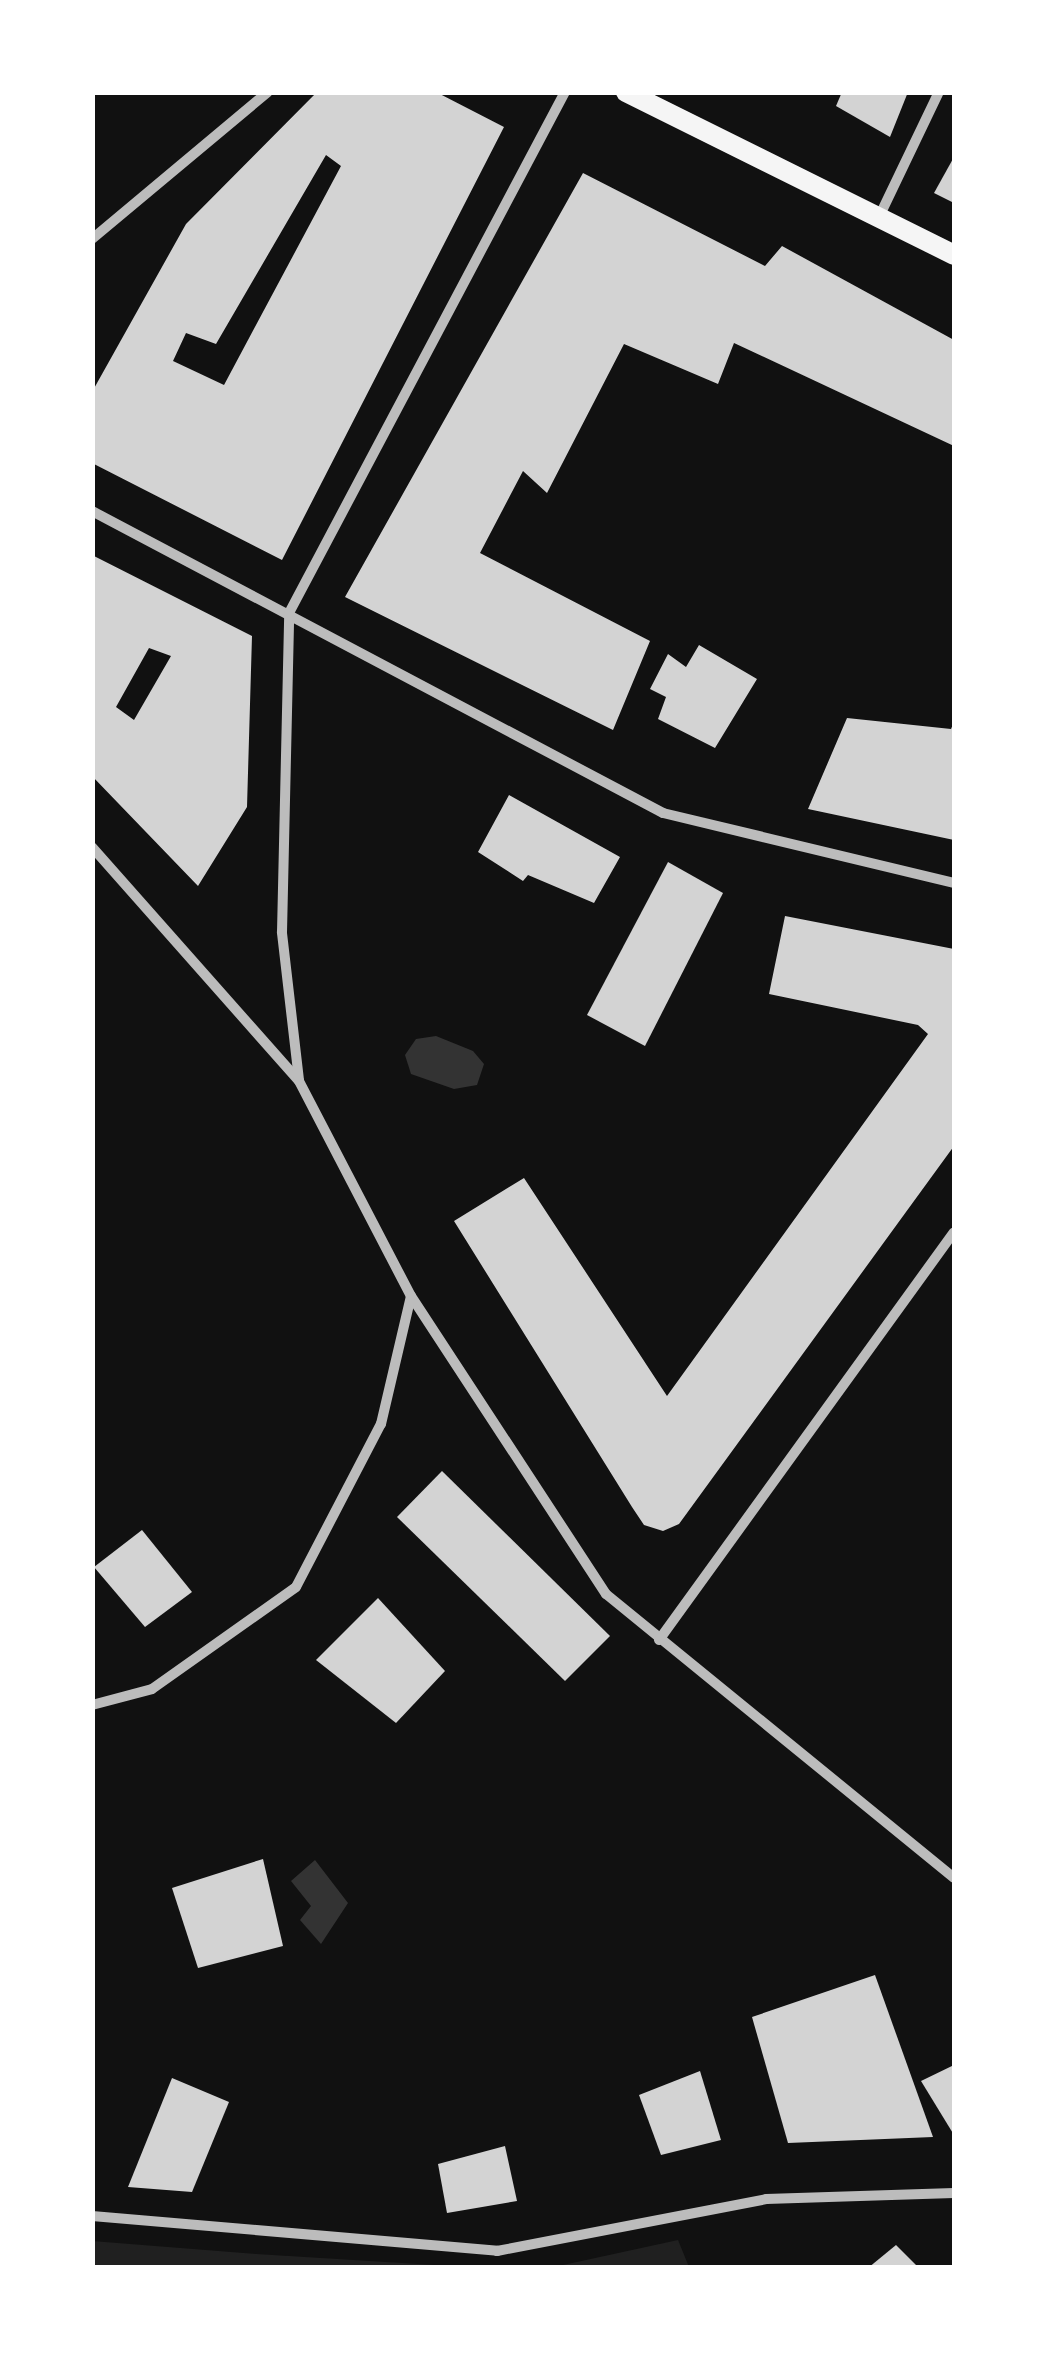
<!DOCTYPE html>
<style>
body{margin:0}
#map{position:relative;width:1047px;height:2360px;overflow:hidden;background:#111;font-family:"Archivo Narrow",sans-serif}
div>[style]{position:absolute}
[style*='--x']{left:calc(var(--x)*1px);top:calc(var(--y)*1px);width:calc(var(--w)*1px);rotate:calc(var(--a)*1deg)}
.green>*{inset:0;background:#202020}
.water>*{inset:0;background:#333}
.building>*{inset:0;background:#d3d3d3}
.minor>*{height:10px;margin:-5px;padding:0 5px;transform-origin:5px;border-radius:5px;background:#bcbcbc}
.secondary>*{height:20px;margin:-10px;padding:0 10px;transform-origin:10px;border-radius:10px;background:#f5f5f5}
span{translate:-50% -50%;white-space:nowrap;text-align:center;line-height:1.15;-webkit-text-stroke:8px #fff;paint-order:stroke}
.frame{position:absolute;inset:0;border:95px solid #fff;pointer-events:none}
</style>
<div id="map">
<div class="green">
<i style="clip-path:polygon(678px 2240px,689px 2267px,554px 2267px)"></i>
<i style="clip-path:polygon(92px 2241px,256px 2254px,467px 2267px,93px 2267px)"></i>
</div>
<div class="water">
<i style="clip-path:polygon(436px 1036px,473px 1051px,484px 1064px,477px 1085px,454px 1089px,411px 1074px,405px 1055px,416px 1039px)"></i>
<i style="clip-path:polygon(315px 1860px,348px 1903px,321px 1944px,300px 1920px,311px 1906px,291px 1881px)"></i>
</div>
<div class="building">
<i style="clip-path:polygon(evenodd,317px 92px,436px 92px,504px 127px,282px 560px,92px 463px,92px 392px,186px 224px,317px 92px,326px 155px,341px 166px,224px 385px,173px 361px,186px 333px,216px 344px,326px 155px)"></i>
<i style="clip-path:polygon(842px 92px,908px 92px,890px 137px,836px 106px)"></i>
<i style="clip-path:polygon(954px 157px,954px 203px,934px 193px)"></i>
<i style="clip-path:polygon(583px 173px,765px 266px,782px 246px,954px 340px,954px 446px,734px 343px,718px 384px,624px 344px,547px 493px,523px 471px,480px 553px,650px 641px,613px 730px,345px 597px)"></i>
<i style="clip-path:polygon(evenodd,92px 555px,252px 636px,247px 807px,198px 886px,92px 776px,92px 555px,149px 648px,171px 656px,134px 720px,116px 707px,149px 648px)"></i>
<i style="clip-path:polygon(699px 645px,757px 679px,715px 748px,658px 719px,666px 697px,650px 689px,668px 654px,686px 667px)"></i>
<i style="clip-path:polygon(847px 718px,951px 729px,954px 722px,954px 840px,808px 809px)"></i>
<i style="clip-path:polygon(509px 795px,620px 857px,594px 903px,528px 875px,523px 881px,478px 852px)"></i>
<i style="clip-path:polygon(668px 862px,723px 893px,645px 1046px,587px 1015px)"></i>
<i style="clip-path:polygon(785px 916px,954px 949px,954px 1146px,679px 1524px,663px 1531px,644px 1525px,632px 1507px,454px 1221px,524px 1178px,667px 1396px,928px 1034px,918px 1025px,769px 994px)"></i>
<i style="clip-path:polygon(442px 1471px,610px 1636px,565px 1681px,397px 1517px)"></i>
<i style="clip-path:polygon(142px 1530px,192px 1592px,145px 1627px,94px 1567px)"></i>
<i style="clip-path:polygon(378px 1598px,445px 1671px,396px 1723px,316px 1660px)"></i>
<i style="clip-path:polygon(263px 1859px,283px 1946px,198px 1968px,172px 1888px)"></i>
<i style="clip-path:polygon(875px 1975px,933px 2137px,788px 2143px,752px 2017px)"></i>
<i style="clip-path:polygon(954px 2065px,954px 2135px,921px 2081px)"></i>
<i style="clip-path:polygon(700px 2071px,721px 2140px,661px 2155px,639px 2095px)"></i>
<i style="clip-path:polygon(172px 2078px,229px 2102px,192px 2192px,128px 2187px)"></i>
<i style="clip-path:polygon(505px 2146px,517px 2201px,447px 2213px,438px 2164px)"></i>
<i style="clip-path:polygon(896px 2245px,919px 2268px,868px 2268px)"></i>
</div>
<div class="minor">
<i style="--x:879;--y:217;--w:139;--a:-64.4"></i>
<i style="--x:92;--y:239;--w:229;--a:-39.9"></i>
<i style="--x:92;--y:511;--w:646;--a:27.87"></i>
<i style="--x:663;--y:813;--w:299;--a:13.5"></i>
<i style="--x:92;--y:847;--w:312;--a:48.5"></i>
<i style="--x:299;--y:1081;--w:242;--a:62.5"></i>
<i style="--x:411;--y:1296;--w:356;--a:56.8"></i>
<i style="--x:606;--y:1594;--w:449;--a:39.2"></i>
<i style="--x:299;--y:1080;--w:149;--a:-96.6"></i>
<i style="--x:282;--y:932;--w:319;--a:-88.7"></i>
<i style="--x:289;--y:613;--w:590;--a:-62.09"></i>
<i style="--x:659;--y:1640;--w:503;--a:-54.13"></i>
<i style="--x:92;--y:1705;--w:62;--a:-14.9"></i>
<i style="--x:152;--y:1689;--w:176;--a:-35.3"></i>
<i style="--x:296;--y:1587;--w:184;--a:-62.5"></i>
<i style="--x:381;--y:1424;--w:131;--a:-76.8"></i>
<i style="--x:92;--y:2216;--w:407;--a:4.9"></i>
<i style="--x:497;--y:2251;--w:274;--a:-10.9"></i>
<i style="--x:766;--y:2199;--w:188;--a:-1.8"></i>
</div>
<div class="secondary">
<i style="--x:626;--y:92;--w:366;--a:26.4"></i>
</div>
<div class="frame"></div>
</div>
